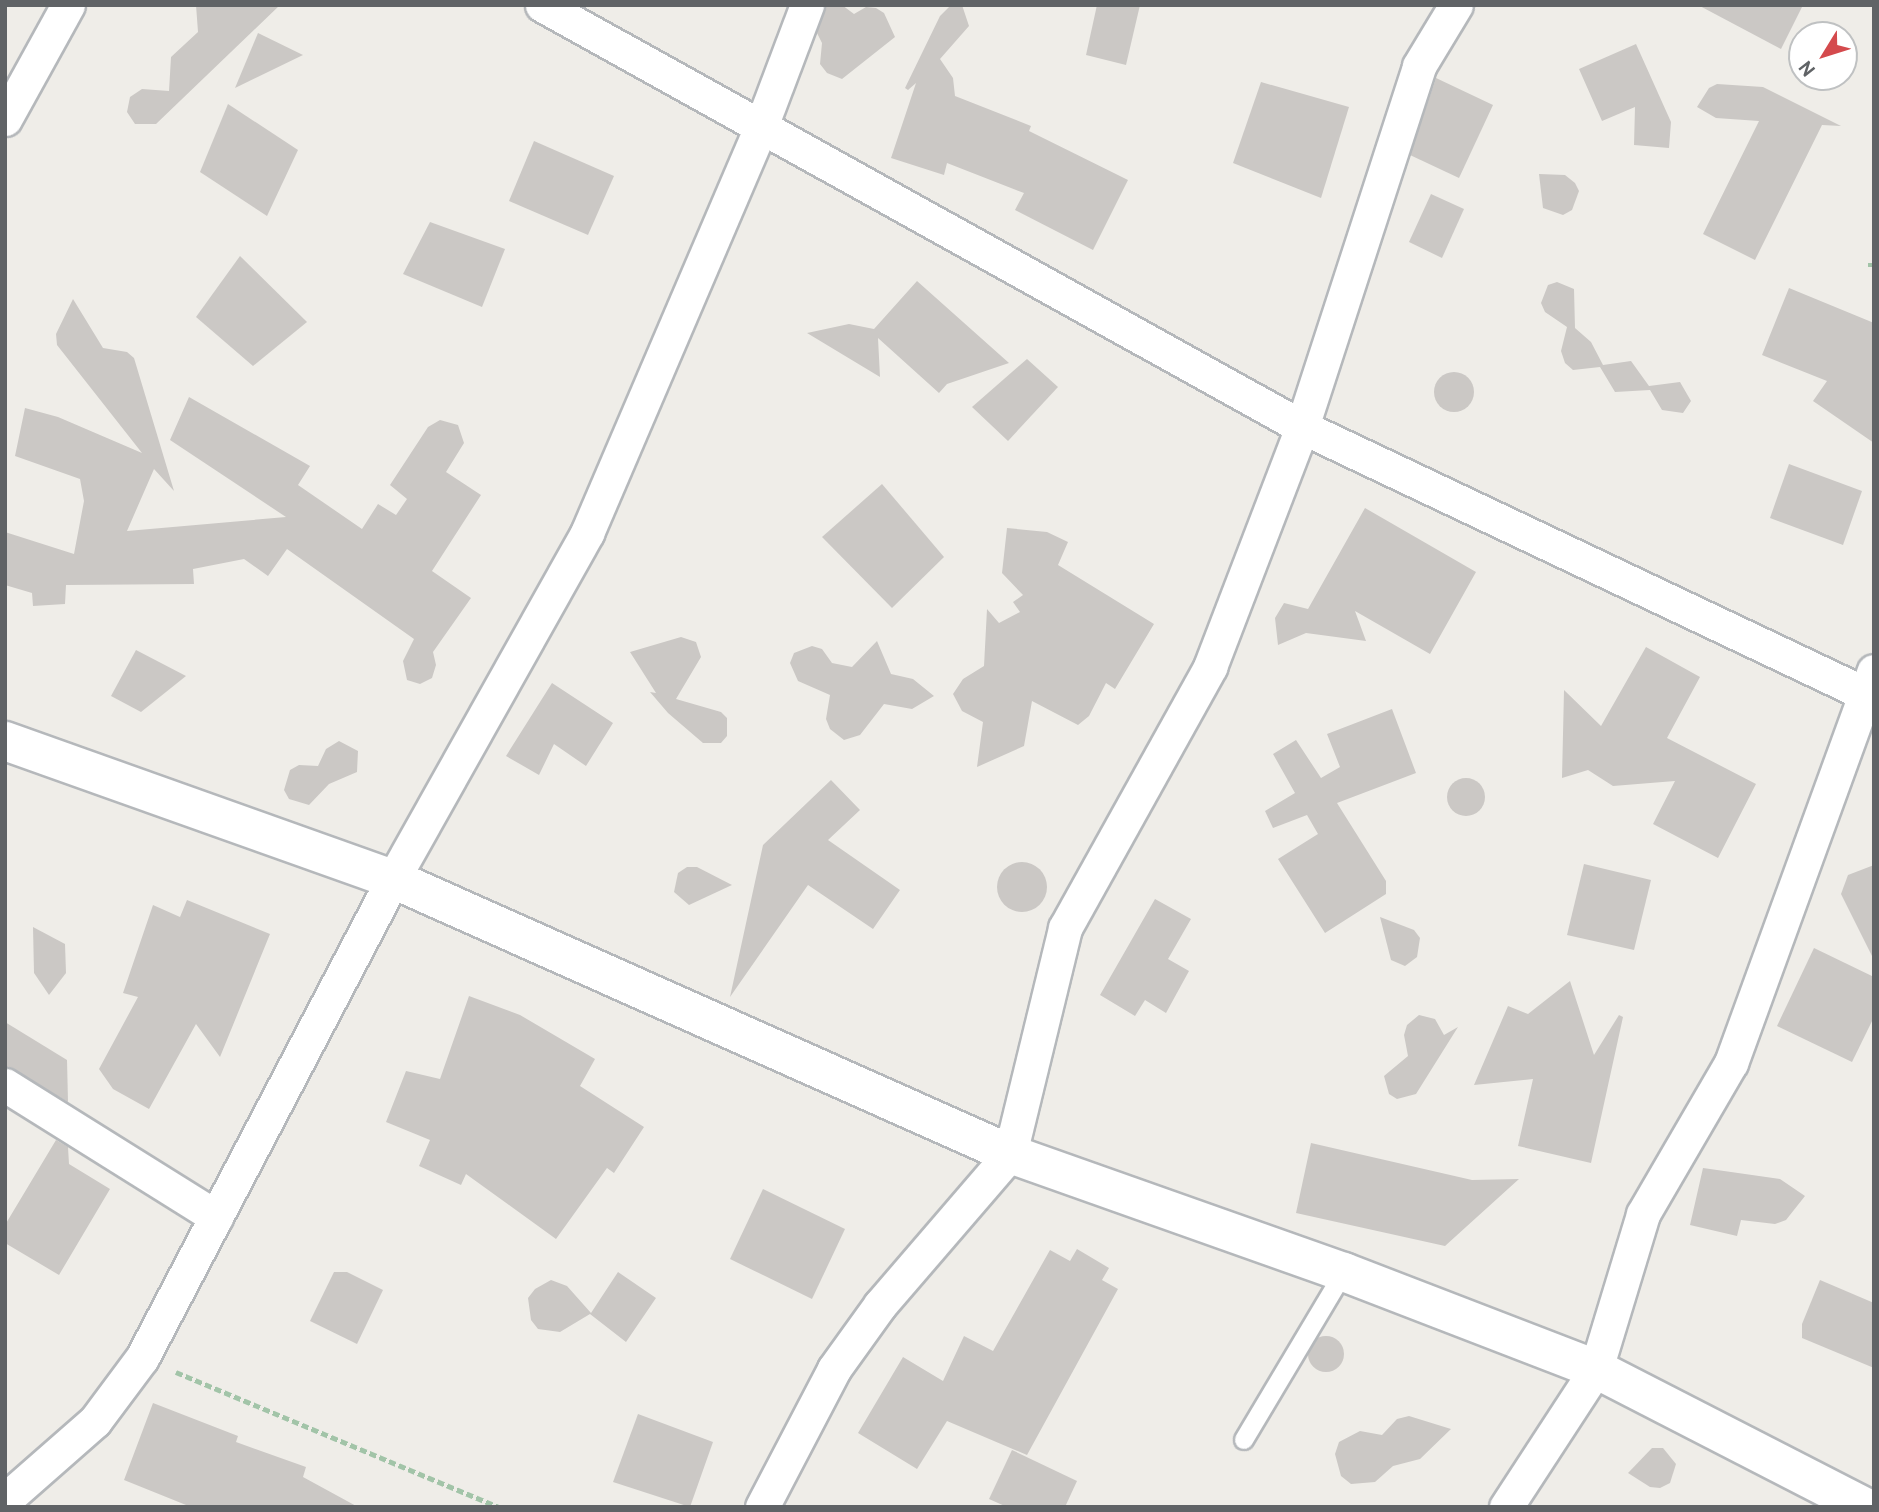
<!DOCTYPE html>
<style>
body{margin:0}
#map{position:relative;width:1879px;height:1512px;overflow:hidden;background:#efede8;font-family:Overpass,sans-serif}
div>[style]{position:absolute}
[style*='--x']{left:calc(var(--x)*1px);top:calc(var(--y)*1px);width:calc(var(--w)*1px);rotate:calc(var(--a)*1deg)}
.building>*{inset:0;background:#cbc8c5}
.round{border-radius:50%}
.path>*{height:4.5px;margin-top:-2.25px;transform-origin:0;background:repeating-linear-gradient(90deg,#a2c4a8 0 7px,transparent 0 10.5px)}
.roads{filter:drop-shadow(2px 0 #b5b8bb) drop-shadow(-2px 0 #b5b8bb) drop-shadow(0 2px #b5b8bb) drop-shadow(0 -2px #b5b8bb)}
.service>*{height:18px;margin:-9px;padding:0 9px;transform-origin:9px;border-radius:9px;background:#fff}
.minor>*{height:33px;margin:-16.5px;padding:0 16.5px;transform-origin:16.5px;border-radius:16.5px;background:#fff}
.secondary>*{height:38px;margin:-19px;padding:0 19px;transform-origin:19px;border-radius:19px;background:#fff}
span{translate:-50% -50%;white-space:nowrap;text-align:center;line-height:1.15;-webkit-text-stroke:5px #fff;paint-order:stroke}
.frame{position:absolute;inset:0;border:7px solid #606366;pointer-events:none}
.north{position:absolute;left:1788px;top:21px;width:70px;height:70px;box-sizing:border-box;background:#fff;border:2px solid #bfc1c2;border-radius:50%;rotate:232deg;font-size:19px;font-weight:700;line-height:28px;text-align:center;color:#606366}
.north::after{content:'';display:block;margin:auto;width:24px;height:32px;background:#d44a4d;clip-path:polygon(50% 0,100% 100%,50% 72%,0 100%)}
</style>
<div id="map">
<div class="building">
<i style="clip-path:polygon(196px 5px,280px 5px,156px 124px,135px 124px,127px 112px,130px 97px,142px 89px,169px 91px,171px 57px,198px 32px)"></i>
<i style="clip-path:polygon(826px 5px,842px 5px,854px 14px,866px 7px,876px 8px,884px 13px,895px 37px,842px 79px,827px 73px,820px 64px,822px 43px,817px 33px)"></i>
<i style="clip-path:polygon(951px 5px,962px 5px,969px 26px,940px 59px,953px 78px,955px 96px,1031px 126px,1029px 131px,1128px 180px,1093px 250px,1015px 210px,1024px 193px,947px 163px,944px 175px,891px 158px,916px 83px,908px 90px,905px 88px,940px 16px)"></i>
<i style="clip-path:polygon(1097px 5px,1140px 5px,1126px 65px,1086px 55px)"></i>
<i style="clip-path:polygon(1698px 5px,1803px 5px,1781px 49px)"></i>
<i style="clip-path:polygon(258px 33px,303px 55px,235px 88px)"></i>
<i style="clip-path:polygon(1636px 44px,1671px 122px,1669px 148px,1634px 145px,1635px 107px,1602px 121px,1579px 69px)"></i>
<i style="clip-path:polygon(1436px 78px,1493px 105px,1459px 178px,1410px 155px)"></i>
<i style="clip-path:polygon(1261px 82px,1349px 107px,1321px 198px,1233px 163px)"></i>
<i style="clip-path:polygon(1717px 84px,1763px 87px,1841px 126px,1822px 125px,1755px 260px,1703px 234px,1759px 121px,1716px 118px,1697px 107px,1709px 88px)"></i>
<i style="clip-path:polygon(228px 104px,298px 150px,267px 216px,200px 172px)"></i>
<i style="clip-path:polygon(534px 141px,614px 176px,588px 235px,509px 201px)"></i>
<i style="clip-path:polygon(1539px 174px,1565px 175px,1575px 183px,1579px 191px,1572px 210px,1563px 215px,1543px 208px)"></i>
<i style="clip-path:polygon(1431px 194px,1464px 209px,1442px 258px,1409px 242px)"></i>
<i style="clip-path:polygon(430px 222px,505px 249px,482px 307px,403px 274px)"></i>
<i style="clip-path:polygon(240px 256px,307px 322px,253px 366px,196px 317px)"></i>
<i style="clip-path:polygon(917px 281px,1009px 363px,947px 384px,939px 393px,878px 338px,880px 377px,807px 333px,849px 324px,874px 329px)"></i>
<i style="clip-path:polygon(1557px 282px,1574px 289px,1575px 328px,1591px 342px,1603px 365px,1631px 361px,1649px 386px,1680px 382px,1691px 401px,1683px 413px,1662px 410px,1650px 390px,1615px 392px,1600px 367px,1573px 370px,1565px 363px,1561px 351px,1567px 327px,1545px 312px,1541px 303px,1548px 285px)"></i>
<i style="clip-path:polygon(1789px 288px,1874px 323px,1874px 443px,1813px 401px,1827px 381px,1762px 355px)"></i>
<i style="clip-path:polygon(73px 299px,103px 348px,127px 352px,134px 358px,174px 491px,154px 469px,127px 531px,286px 517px,170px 440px,189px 397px,310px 466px,298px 485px,362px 529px,378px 504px,396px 515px,407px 499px,390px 485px,428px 427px,440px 420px,458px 425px,464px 443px,446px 472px,481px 495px,432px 571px,471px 598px,433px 652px,436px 665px,432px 678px,420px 684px,407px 680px,403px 661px,414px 639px,287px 549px,268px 576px,244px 559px,193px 569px,194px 584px,66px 585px,65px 604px,33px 606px,32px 593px,5px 585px,5px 532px,74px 554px,84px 501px,80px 479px,15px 456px,25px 408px,58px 417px,142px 453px,57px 345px,56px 334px)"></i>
<i style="clip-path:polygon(1027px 359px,1058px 387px,1008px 441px,972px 407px)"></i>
<i class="round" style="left:1434px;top:372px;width:40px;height:40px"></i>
<i style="clip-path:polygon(1789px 464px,1862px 491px,1843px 545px,1770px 518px)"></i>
<i style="clip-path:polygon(882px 484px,944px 557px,892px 608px,822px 537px)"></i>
<i style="clip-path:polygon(1365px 508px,1476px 572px,1430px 654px,1355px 611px,1366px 641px,1306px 633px,1278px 645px,1275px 618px,1284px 603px,1308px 609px)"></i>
<i style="clip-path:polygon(1007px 528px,1047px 532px,1068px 542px,1058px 565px,1154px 624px,1115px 689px,1106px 683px,1089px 716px,1078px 725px,1032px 701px,1024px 746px,977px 767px,983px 722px,962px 711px,953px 694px,963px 679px,984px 666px,987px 609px,999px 623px,1020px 612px,1013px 602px,1023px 595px,1002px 573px)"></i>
<i style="clip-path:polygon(681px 637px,696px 642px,701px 657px,676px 699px,721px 712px,727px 718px,727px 736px,721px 743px,703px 743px,668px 713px,650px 692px,656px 693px,630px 652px)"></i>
<i style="clip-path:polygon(877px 641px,891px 674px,913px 679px,934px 696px,912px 709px,884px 704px,860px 735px,844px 740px,830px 729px,826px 719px,830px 695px,798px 681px,790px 663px,794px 653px,812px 646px,822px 649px,832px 663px,852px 667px)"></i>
<i style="clip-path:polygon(1646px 647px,1700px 677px,1667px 738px,1756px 784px,1718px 858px,1653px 824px,1675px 781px,1613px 786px,1588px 770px,1562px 778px,1564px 690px,1601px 726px)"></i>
<i style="clip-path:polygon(136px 650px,186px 676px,141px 712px,111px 696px)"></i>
<i style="clip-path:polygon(552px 683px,613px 723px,586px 766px,554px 744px,539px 775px,506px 756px)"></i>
<i style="clip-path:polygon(1392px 709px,1416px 773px,1337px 803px,1386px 881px,1386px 894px,1325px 933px,1278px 859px,1318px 834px,1307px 815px,1273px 828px,1265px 811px,1295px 793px,1273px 754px,1296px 740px,1321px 778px,1340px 767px,1327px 734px)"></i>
<i style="clip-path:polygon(339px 741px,358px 751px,357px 772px,329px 784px,309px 805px,289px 799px,284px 790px,290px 770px,299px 765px,318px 766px,326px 749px)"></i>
<i class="round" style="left:1447px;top:778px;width:38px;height:38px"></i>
<i style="clip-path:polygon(831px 780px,860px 810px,828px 840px,900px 890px,873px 929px,808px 885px,730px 997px,763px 845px)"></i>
<i class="round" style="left:997px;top:862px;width:50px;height:50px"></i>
<i style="clip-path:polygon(1584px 864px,1651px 880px,1634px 950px,1567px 935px)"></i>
<i style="clip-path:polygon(1874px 865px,1874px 960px,1841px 894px,1848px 875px)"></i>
<i style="clip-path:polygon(687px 867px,697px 867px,732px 885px,689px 905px,674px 892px,678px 873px)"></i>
<i style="clip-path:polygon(1155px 899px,1191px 919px,1168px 959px,1189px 971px,1166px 1013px,1145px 1000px,1135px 1016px,1100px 995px)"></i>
<i style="clip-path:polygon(187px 900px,270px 934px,220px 1057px,196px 1024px,149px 1109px,113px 1089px,99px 1069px,138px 997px,123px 993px,153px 905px,180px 917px)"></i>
<i style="clip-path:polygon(1380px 917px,1414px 930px,1420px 938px,1417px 957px,1405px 966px,1391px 960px)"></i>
<i style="clip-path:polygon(33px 927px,65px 944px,66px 973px,49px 995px,34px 973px)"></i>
<i style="clip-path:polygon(1814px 948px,1874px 977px,1874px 1017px,1852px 1062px,1777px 1026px)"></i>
<i style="clip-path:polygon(1570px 981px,1594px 1055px,1619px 1015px,1623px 1017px,1591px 1163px,1518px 1146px,1533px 1079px,1474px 1085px,1508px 1006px,1528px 1014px)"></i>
<i style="clip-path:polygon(469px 996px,520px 1015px,595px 1059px,580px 1086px,644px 1127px,614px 1173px,607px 1168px,556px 1239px,466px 1174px,461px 1185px,419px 1166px,430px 1140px,386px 1122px,406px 1071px,440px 1079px)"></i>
<i style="clip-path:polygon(1419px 1015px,1435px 1019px,1444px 1035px,1458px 1027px,1416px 1094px,1397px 1099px,1389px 1094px,1384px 1076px,1408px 1056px,1404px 1035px,1407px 1025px)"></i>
<i style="clip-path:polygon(5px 1022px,67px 1060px,68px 1102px,5px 1066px)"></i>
<i style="clip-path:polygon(56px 1140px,68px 1147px,69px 1164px,110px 1189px,59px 1275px,5px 1243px,5px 1225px)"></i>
<i style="clip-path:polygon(1311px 1143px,1472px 1180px,1519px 1179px,1445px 1246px,1296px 1213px)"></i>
<i style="clip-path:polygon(1703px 1168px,1780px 1179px,1805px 1196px,1786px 1220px,1775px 1224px,1741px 1220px,1737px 1236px,1690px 1225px)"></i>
<i style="clip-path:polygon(763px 1189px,845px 1229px,812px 1299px,730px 1259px)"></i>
<i style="clip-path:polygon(1077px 1249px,1109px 1268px,1102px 1280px,1118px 1289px,1027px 1455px,947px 1421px,917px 1469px,858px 1433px,903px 1357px,943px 1381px,964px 1336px,993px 1351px,1050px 1250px,1070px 1261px)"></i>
<i style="clip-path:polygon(334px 1272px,347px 1272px,383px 1290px,357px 1344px,310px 1321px)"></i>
<i style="clip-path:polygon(618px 1272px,656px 1298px,626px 1342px,590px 1314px,560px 1332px,538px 1329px,531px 1320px,528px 1298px,535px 1289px,551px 1280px,567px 1286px,591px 1313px)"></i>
<i style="clip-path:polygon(1820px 1280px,1874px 1303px,1874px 1368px,1802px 1338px,1802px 1324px)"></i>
<i class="round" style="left:1308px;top:1336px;width:36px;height:36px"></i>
<i style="clip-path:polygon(153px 1403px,238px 1436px,236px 1442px,306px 1467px,303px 1477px,358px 1507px,191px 1507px,124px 1480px)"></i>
<i style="clip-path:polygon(638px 1414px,713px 1442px,690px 1507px,613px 1482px)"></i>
<i style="clip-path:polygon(1409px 1416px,1451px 1429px,1420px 1459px,1393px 1466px,1375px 1482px,1351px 1484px,1341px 1476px,1335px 1454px,1339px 1442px,1360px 1431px,1382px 1435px,1397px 1419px)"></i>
<i style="clip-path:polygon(1652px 1448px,1663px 1448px,1676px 1464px,1670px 1483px,1660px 1488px,1650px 1487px,1628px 1473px)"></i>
<i style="clip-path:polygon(1012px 1450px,1077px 1481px,1065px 1507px,1007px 1507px,989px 1499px)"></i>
</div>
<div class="path">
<i style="--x:1868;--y:265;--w:6;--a:0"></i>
<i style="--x:176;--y:1372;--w:349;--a:22.7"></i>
</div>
<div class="roads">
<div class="service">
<i style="--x:1244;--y:1440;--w:196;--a:-59.2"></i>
</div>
<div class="minor">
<i style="--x:542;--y:5;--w:869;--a:29.04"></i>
<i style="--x:1302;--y:427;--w:633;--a:25.35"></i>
<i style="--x:5;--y:119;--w:130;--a:-61.1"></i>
<i style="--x:5;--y:1085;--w:249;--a:32"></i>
<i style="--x:5;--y:1500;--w:120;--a:-41.3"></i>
<i style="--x:95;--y:1421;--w:79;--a:-53.3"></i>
<i style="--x:142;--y:1358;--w:541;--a:-62.35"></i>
<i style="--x:393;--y:879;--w:397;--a:-60.7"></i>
<i style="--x:587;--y:533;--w:445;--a:-66.8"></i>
<i style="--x:762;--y:124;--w:127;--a:-69.3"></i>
<i style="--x:762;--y:1507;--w:156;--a:-62.4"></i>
<i style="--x:834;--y:1369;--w:79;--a:-54.3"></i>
<i style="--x:880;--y:1305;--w:199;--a:-49.3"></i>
<i style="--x:1010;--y:1154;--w:233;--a:-76.3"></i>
<i style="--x:1065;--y:928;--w:299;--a:-60.9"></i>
<i style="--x:1210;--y:667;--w:257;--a:-69"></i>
<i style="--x:1302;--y:427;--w:379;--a:-72"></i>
<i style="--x:1419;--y:66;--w:71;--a:-58.8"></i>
<i style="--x:1506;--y:1507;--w:165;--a:-56.9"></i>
<i style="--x:1596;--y:1369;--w:162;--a:-73.1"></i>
<i style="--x:1643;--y:1214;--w:175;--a:-59.8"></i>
<i style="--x:1731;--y:1063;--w:417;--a:-70"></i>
</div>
<div class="secondary">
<i style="--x:5;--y:741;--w:412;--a:19.6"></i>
<i style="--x:393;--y:879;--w:676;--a:24.02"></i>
<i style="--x:1010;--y:1154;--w:354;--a:19.5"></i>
<i style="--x:1344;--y:1272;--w:270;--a:21.1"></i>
<i style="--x:1596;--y:1369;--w:301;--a:27.2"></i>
</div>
</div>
<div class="frame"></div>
<div class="north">N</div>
</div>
